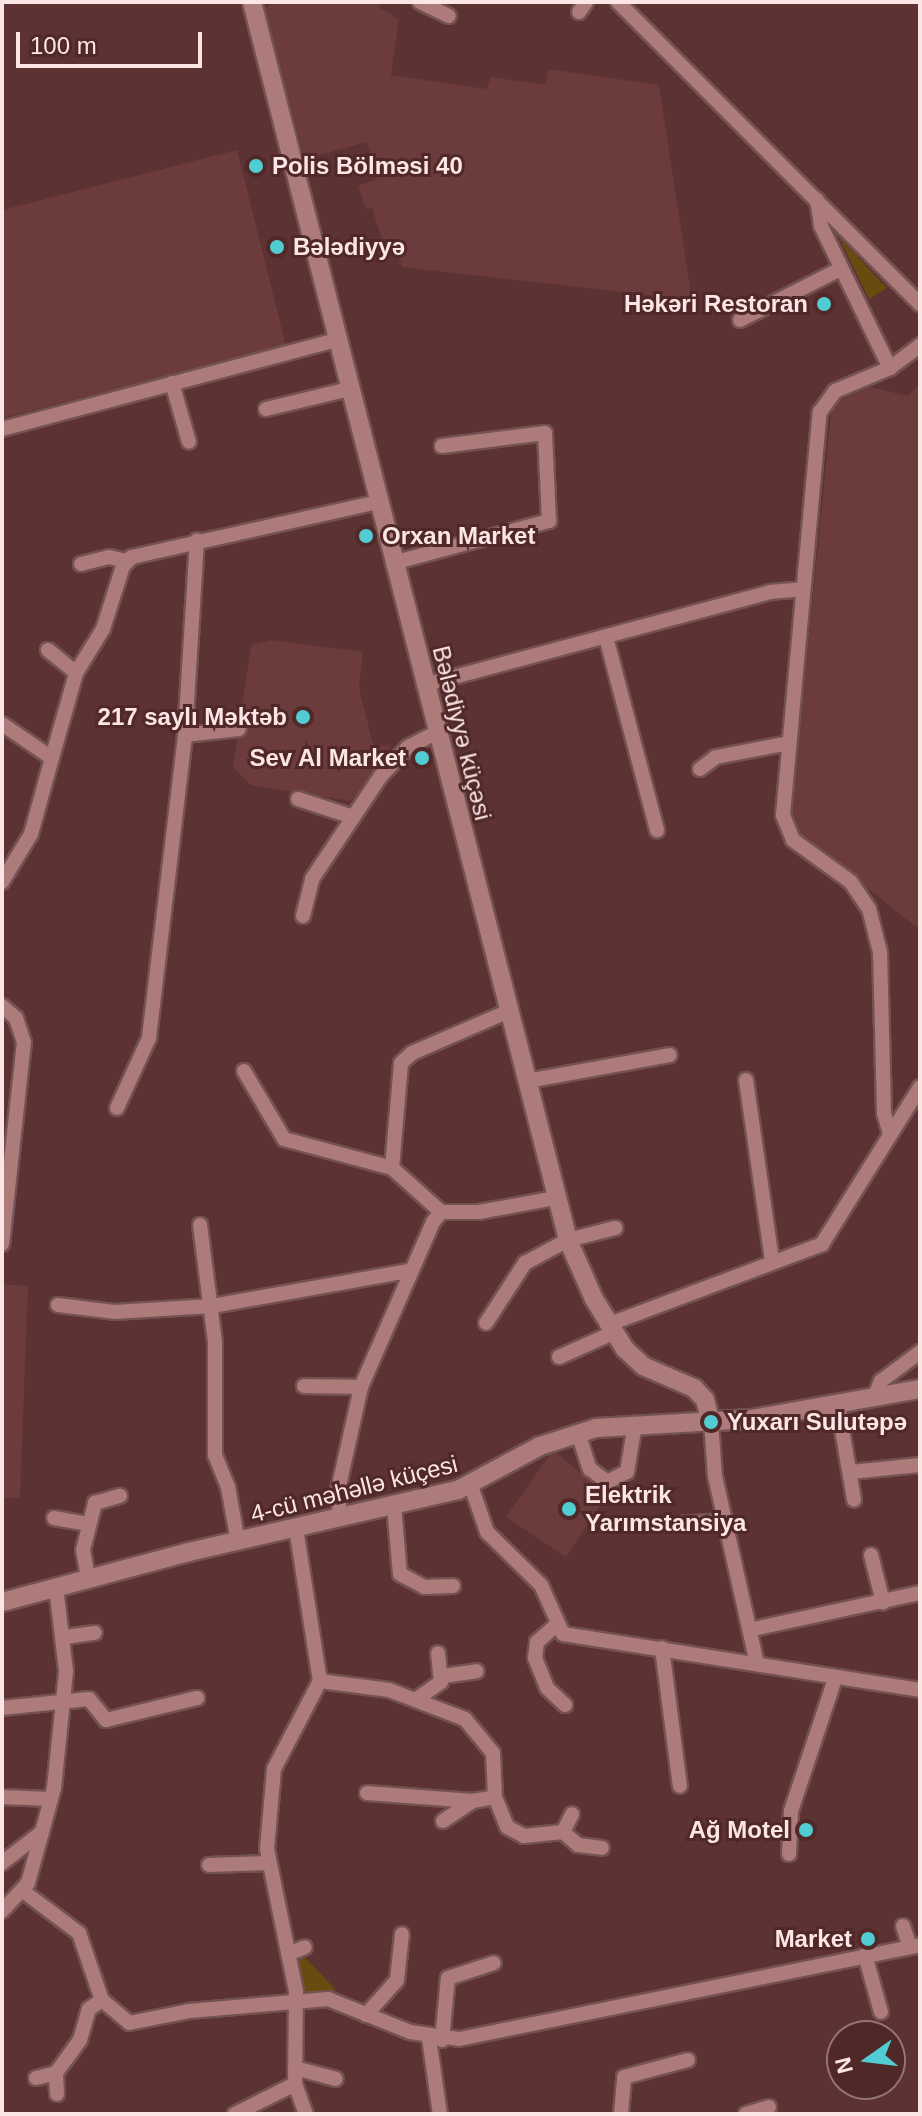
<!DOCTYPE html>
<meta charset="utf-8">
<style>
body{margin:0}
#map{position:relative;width:922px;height:2116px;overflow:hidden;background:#5c3232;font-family:Arial,sans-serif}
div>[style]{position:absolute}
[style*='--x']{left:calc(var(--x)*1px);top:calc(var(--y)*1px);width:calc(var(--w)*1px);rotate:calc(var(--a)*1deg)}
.built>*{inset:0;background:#6c3b3b}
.green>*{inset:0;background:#684b0f}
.roads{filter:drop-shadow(2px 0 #745252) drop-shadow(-2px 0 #745252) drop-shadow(0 2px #745252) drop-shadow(0 -2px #745252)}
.street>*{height:14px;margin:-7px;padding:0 7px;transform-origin:7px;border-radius:7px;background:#ac7b7a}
.secondary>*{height:18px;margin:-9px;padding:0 9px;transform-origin:9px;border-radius:9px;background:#ac7b7a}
.dots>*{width:22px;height:22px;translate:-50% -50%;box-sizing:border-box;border:4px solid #502828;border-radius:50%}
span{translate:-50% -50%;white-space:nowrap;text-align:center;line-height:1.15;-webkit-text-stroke:6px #502828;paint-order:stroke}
.poi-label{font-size:24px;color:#fce6e5;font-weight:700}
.left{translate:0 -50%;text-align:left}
.right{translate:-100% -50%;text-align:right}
.street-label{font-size:24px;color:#fce6e5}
.frame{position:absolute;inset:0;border:4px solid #fce6e5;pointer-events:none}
.north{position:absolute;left:826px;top:2020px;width:80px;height:80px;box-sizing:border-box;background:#502828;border:2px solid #957474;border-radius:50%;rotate:256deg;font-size:22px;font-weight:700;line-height:32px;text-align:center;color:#fce6e5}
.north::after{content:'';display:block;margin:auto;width:28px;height:36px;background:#51ccd3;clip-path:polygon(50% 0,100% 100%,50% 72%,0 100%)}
.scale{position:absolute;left:16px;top:32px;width:186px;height:36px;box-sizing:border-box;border:4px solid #fce6e5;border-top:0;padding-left:10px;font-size:24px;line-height:28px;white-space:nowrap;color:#fce6e5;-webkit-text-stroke:6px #502828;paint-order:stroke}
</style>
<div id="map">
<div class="built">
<i style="clip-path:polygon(274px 2px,381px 2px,380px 8px,399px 19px,391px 75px,486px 89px,491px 77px,545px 85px,548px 69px,659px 85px,692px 300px,402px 267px,397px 251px,386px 254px,372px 208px,366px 209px,358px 186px,377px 179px,367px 142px,305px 159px,264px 9px)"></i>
<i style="clip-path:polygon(237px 150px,286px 346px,2px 418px,2px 210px)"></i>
<i style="clip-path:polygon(920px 384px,920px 930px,790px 826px,832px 404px,870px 387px,908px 396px)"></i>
<i style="clip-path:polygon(271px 640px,363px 652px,359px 688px,374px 748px,389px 745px,392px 756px,351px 801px,251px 785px,233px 767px,251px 645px)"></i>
<i style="clip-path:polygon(2px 1284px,28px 1286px,20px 1497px,2px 1499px)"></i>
<i style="clip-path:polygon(553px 1450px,607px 1495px,566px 1557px,506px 1517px)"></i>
</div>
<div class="green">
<i style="clip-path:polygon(838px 236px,887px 288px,869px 299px)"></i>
<i style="clip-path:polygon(302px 1954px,336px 1990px,303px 1996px,295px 1961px)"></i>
</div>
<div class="roads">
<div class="street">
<i style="--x:420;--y:2;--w:32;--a:26"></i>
<i style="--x:618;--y:2;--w:427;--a:45"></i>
<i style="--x:579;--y:12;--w:12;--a:-55"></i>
<i style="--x:817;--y:200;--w:26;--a:81"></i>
<i style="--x:821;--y:226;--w:158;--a:64.1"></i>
<i style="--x:740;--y:320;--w:112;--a:-27"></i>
<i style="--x:172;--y:383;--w:61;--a:73.9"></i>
<i style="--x:266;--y:409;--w:85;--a:-13.5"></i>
<i style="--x:2;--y:429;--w:347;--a:-14.9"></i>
<i style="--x:393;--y:563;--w:162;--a:-15.1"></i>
<i style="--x:549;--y:521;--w:88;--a:-92.6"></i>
<i style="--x:545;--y:433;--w:104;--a:172.8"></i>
<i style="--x:81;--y:564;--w:29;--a:-14"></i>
<i style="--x:109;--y:557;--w:17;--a:13"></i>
<i style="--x:606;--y:637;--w:200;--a:75.2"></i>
<i style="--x:48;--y:650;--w:36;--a:39"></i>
<i style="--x:424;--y:685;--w:358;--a:-15"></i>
<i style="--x:770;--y:592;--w:32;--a:-5"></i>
<i style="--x:2;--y:724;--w:60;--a:34.2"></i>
<i style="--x:52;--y:758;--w:88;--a:-74.2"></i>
<i style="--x:76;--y:673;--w:52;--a:-58.5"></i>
<i style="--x:103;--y:629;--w:66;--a:-72.4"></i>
<i style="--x:123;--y:566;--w:13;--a:-45"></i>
<i style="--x:132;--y:557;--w:252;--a:-12.6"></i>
<i style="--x:185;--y:735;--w:54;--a:-6.3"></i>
<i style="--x:700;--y:769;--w:20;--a:-37"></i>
<i style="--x:716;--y:757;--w:74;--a:-10.9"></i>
<i style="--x:298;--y:799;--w:58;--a:18.1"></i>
<i style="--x:2;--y:882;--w:56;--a:-58.9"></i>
<i style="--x:31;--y:834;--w:79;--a:-74.6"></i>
<i style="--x:303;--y:916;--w:38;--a:-76"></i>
<i style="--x:312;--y:879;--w:123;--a:-56.3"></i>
<i style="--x:380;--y:777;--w:41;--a:-47"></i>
<i style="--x:408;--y:747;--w:31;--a:-27"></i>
<i style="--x:2;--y:1006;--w:18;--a:41"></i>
<i style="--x:16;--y:1018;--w:25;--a:72"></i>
<i style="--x:24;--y:1042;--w:203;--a:96.2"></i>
<i style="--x:244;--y:1071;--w:79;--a:59.5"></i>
<i style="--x:284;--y:1139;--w:112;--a:15"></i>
<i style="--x:392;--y:1168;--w:66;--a:41.9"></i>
<i style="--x:746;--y:1080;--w:182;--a:81.8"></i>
<i style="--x:527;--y:1081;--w:145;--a:-10.3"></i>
<i style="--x:117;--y:1108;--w:77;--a:-65.4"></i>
<i style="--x:149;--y:1038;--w:305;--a:-83.2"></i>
<i style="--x:185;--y:735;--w:195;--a:-86.5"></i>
<i style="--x:890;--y:1134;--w:22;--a:-106"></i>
<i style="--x:884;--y:1113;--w:161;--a:-91.4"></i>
<i style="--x:880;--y:952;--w:44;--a:-104.3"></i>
<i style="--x:869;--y:909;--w:32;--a:-124"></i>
<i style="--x:851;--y:882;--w:72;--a:-144.1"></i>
<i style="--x:793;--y:840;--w:27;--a:-112"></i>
<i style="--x:783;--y:815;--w:405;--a:-84.8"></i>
<i style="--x:820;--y:412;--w:26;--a:-54"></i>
<i style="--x:835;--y:391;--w:60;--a:-22.7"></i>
<i style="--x:890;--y:368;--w:38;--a:-37"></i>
<i style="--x:392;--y:1168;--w:105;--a:-85.1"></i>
<i style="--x:401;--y:1063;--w:15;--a:-42"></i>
<i style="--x:412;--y:1053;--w:106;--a:-23.4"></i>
<i style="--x:200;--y:1225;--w:118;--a:82.7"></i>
<i style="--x:215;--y:1342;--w:113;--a:90"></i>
<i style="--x:215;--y:1455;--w:35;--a:68"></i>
<i style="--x:228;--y:1487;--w:56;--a:79.7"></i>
<i style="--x:58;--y:1305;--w:56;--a:7.1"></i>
<i style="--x:114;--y:1312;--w:98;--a:-3.5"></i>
<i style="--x:212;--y:1306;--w:200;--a:-10.1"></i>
<i style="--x:486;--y:1323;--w:72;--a:-57"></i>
<i style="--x:525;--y:1263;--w:49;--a:-28.1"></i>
<i style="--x:568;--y:1240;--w:49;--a:-14.3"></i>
<i style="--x:607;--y:1325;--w:230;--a:-20.6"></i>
<i style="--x:822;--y:1244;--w:185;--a:-58"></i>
<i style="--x:559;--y:1357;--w:59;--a:-24"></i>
<i style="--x:304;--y:1386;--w:57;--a:1"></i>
<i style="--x:874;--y:1398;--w:18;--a:-68"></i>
<i style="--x:881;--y:1381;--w:49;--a:-36.6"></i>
<i style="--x:838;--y:1406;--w:95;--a:80.3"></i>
<i style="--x:711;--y:1422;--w:54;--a:85.8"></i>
<i style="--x:715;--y:1476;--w:193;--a:77.4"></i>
<i style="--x:578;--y:1433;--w:38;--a:72"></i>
<i style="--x:590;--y:1469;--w:21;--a:37"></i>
<i style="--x:607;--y:1482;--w:22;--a:-27"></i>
<i style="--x:627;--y:1472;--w:49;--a:-80.5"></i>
<i style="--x:851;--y:1472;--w:69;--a:-5.8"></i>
<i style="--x:471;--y:1486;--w:49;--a:70.8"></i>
<i style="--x:487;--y:1532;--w:76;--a:44.5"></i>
<i style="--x:541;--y:1585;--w:54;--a:65.8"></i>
<i style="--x:563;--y:1634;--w:361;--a:8.9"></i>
<i style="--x:394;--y:1506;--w:68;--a:85"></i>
<i style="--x:400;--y:1574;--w:27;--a:28"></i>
<i style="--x:424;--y:1587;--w:29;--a:-2"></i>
<i style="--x:54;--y:1518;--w:34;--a:10"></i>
<i style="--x:340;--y:1518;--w:28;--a:-94"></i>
<i style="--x:338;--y:1490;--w:106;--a:-77.4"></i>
<i style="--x:361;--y:1387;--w:180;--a:-66.4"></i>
<i style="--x:433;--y:1222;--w:13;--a:-51"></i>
<i style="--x:441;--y:1212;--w:38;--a:0"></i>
<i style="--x:479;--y:1212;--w:77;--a:-10.4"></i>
<i style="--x:680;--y:1524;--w:44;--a:-3.9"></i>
<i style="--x:296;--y:1528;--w:155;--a:81.1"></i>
<i style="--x:320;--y:1681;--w:99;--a:117.6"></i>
<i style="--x:274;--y:1769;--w:80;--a:95"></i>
<i style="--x:267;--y:1849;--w:145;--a:78.5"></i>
<i style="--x:296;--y:1991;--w:93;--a:90.6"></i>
<i style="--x:295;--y:2084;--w:32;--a:70"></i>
<i style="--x:871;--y:1555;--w:49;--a:75.7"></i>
<i style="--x:88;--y:1578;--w:28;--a:-100"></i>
<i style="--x:83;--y:1550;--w:49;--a:-75.7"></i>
<i style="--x:95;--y:1503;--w:26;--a:-16"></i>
<i style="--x:555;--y:1626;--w:24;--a:138"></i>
<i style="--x:537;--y:1642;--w:16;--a:97"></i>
<i style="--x:535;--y:1658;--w:32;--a:68"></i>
<i style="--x:547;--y:1688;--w:25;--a:43"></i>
<i style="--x:753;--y:1629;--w:171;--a:-12.2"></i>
<i style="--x:65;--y:1637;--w:30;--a:-8"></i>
<i style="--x:662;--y:1648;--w:139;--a:82.6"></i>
<i style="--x:443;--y:1676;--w:34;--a:-8"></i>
<i style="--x:320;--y:1681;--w:70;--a:7.4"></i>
<i style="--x:389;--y:1690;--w:81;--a:20.9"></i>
<i style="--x:465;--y:1719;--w:44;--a:50.5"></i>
<i style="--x:493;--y:1753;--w:44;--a:87.4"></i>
<i style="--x:495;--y:1797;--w:32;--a:68"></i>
<i style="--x:507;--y:1827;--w:19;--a:28"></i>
<i style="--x:524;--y:1836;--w:39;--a:-6"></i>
<i style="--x:563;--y:1832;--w:20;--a:41"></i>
<i style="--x:578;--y:1845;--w:24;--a:7"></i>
<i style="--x:418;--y:1698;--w:28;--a:-35"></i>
<i style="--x:441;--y:1682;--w:29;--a:-96"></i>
<i style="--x:2;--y:1708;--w:87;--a:-5.9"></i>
<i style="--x:89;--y:1699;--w:27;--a:51"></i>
<i style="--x:106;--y:1720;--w:94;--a:-13.6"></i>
<i style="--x:367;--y:1793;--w:106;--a:4.3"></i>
<i style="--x:473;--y:1801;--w:22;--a:-10"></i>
<i style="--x:2;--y:1797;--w:49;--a:2.3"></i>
<i style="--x:443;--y:1821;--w:36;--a:-34"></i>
<i style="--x:563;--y:1832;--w:20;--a:-63"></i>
<i style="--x:789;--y:1854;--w:43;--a:-87.3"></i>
<i style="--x:791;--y:1811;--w:139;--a:-71.6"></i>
<i style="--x:2;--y:1863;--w:51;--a:-37.8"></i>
<i style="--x:209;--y:1865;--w:59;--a:-1.9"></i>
<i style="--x:23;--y:1891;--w:70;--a:36.9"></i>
<i style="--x:79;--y:1933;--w:71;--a:71.1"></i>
<i style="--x:102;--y:2000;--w:35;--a:40"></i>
<i style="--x:129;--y:2023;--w:61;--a:-11.3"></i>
<i style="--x:189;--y:2011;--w:140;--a:-4.9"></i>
<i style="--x:328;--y:1999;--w:88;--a:21.9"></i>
<i style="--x:410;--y:2032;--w:49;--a:8.1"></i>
<i style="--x:459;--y:2039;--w:470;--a:-11.5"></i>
<i style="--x:2;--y:1911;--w:38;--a:-47"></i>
<i style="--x:28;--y:1883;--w:98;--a:-74.7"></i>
<i style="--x:54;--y:1788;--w:118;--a:-84.1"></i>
<i style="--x:66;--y:1671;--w:85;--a:-96.8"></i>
<i style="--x:903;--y:1926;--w:22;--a:72"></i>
<i style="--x:288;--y:1954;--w:18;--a:-22"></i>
<i style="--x:865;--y:1955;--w:59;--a:74.3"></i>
<i style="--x:366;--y:2015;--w:47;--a:-48.5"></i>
<i style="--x:397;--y:1980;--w:46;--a:-83.8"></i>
<i style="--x:429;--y:2038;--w:77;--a:81.8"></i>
<i style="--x:442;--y:2040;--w:62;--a:-84.5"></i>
<i style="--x:448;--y:1978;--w:48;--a:-18.1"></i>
<i style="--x:295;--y:2068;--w:42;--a:15"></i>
<i style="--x:36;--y:2078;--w:21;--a:-14"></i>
<i style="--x:57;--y:2094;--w:21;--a:-93"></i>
<i style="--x:56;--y:2073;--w:41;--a:-54"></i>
<i style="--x:80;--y:2040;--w:32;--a:-74"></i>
<i style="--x:89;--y:2009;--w:16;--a:-35"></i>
<i style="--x:235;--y:2114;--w:67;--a:-26.6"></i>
<i style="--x:621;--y:2114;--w:37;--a:-85"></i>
<i style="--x:624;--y:2077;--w:66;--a:-14.9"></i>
<i style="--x:746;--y:2114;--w:24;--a:-17"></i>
</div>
<div class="secondary">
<i style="--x:252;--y:2;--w:1278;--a:75.68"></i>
<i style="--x:568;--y:1240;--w:64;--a:66.2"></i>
<i style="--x:594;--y:1299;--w:59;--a:58.2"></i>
<i style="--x:625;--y:1349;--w:25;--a:43"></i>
<i style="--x:643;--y:1366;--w:56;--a:23.3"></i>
<i style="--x:694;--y:1388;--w:16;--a:47"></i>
<i style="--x:705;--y:1400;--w:23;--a:75"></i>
<i style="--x:2;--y:1602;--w:194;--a:-15"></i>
<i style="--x:189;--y:1552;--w:276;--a:-13"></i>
<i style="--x:458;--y:1490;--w:93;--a:-28.2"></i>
<i style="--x:540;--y:1446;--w:59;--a:-17.8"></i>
<i style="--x:596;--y:1428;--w:155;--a:-3.3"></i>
<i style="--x:751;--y:1419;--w:172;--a:-10.1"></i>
</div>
</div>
<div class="dots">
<i style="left:256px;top:166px;background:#51ccd3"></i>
<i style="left:277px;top:247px;background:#51ccd3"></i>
<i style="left:824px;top:304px;background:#51ccd3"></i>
<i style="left:366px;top:536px;background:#51ccd3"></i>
<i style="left:303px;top:717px;background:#51ccd3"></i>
<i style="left:422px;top:758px;background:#51ccd3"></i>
<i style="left:711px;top:1422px;background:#51ccd3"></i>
<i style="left:569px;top:1509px;background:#51ccd3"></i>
<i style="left:806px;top:1830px;background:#51ccd3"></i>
<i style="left:868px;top:1939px;background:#51ccd3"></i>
</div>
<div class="poi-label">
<span class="left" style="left:272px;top:166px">Polis Bölməsi 40</span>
<span class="left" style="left:293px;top:247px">Bələdiyyə</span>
<span class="right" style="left:808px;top:304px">Həkəri Restoran</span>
<span class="left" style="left:382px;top:536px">Orxan Market</span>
<span class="right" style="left:287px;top:717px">217 saylı Məktəb</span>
<span class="right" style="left:406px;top:758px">Sev Al Market</span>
<span class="left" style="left:727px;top:1422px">Yuxarı Sulutəpə</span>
<span class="left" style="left:585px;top:1509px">Elektrik<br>Yarımstansiya</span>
<span class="right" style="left:790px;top:1830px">Ağ Motel</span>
<span class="right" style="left:852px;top:1939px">Market</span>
</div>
<div class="street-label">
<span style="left:462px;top:733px;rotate:76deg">Bələdiyyə küçəsi</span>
<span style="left:354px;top:1489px;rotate:-14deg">4-cü məhəllə küçesi</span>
</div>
<div class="frame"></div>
<div class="north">N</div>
<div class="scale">100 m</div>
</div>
